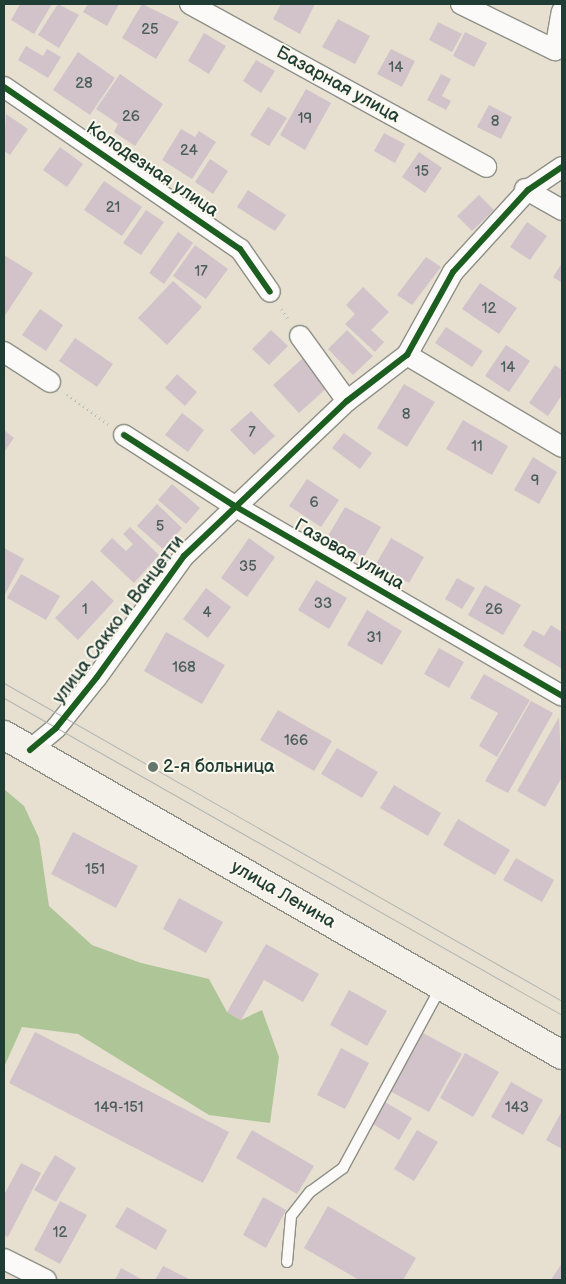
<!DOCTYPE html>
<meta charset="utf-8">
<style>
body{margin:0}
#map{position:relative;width:566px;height:1284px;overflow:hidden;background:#e7e0d1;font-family:"Balsamiq Sans",sans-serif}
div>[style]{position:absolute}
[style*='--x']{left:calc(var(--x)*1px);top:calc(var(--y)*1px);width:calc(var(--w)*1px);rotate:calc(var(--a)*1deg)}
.forest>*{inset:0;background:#aec597}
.building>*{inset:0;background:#d1c3c9}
.path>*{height:3px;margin-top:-1.5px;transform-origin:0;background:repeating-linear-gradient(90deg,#bcbebb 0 1px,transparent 0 5px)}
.roads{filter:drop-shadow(1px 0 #8e9087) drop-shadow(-1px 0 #8e9087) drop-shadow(0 1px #8e9087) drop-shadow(0 -1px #8e9087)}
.service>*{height:10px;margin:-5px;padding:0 5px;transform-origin:5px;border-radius:5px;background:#fbfaf8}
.minor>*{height:20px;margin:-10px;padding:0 10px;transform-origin:10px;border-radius:10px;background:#fbfaf8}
.secondary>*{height:28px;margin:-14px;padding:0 14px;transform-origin:14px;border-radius:14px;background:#f4f0ea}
.tram>*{height:1px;margin:-0.5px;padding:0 0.5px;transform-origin:0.5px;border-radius:0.5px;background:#b2b5b2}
.cycleway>*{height:6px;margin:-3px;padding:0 3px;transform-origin:3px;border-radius:3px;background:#1b5e20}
.dots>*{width:14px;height:14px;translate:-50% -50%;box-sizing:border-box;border:2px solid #fbf7ec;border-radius:50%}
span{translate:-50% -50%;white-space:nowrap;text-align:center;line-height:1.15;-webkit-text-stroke:4px #fbf7ec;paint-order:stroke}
.number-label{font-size:15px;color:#4c5e59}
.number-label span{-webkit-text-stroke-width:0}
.street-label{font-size:18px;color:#1f3d34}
.poi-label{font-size:18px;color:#1f3d34}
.left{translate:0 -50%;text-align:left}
.frame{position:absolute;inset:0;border:5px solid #1f3d34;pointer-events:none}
</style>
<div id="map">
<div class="forest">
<i style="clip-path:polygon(4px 789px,24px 806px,39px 838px,49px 906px,92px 945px,141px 963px,209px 979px,227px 1012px,241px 1020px,262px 1010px,279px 1057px,270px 1123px,209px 1115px,78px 1034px,22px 1027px,4px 1067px)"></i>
</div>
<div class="building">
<i style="clip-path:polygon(20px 4px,52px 4px,34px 34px,11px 20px)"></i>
<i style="clip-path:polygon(58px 4px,79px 15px,59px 48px,38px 35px)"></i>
<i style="clip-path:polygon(88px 4px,119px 4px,107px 26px,83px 12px)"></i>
<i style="clip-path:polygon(142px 4px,179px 22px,156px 59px,122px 38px)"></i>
<i style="clip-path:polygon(281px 4px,315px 4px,300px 34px,273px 19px)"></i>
<i style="clip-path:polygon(338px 19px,370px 36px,355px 64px,322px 47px)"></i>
<i style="clip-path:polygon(438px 22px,462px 34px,452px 52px,429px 40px)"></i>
<i style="clip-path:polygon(465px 32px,487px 43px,474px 67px,453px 56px)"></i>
<i style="clip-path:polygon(204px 33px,226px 46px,209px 74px,188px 61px)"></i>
<i style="clip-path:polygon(26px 46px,43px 56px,47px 49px,61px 57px,48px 78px,18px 60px)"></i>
<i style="clip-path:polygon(391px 49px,415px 61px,402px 87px,377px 74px)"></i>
<i style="clip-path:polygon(78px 52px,115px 78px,90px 115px,53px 90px)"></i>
<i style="clip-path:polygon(256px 60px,275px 71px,261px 93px,243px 81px)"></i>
<i style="clip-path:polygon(120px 74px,163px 104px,135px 146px,114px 132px,118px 124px,96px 109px)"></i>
<i style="clip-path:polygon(441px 74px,451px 79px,442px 96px,451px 101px,446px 110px,427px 100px)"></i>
<i style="clip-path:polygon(306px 89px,331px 103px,305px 150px,280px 135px)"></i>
<i style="clip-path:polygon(489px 105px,512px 117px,501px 139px,477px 127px)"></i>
<i style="clip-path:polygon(268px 107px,287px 118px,269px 146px,250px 135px)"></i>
<i style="clip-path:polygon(6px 114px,28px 129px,10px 155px,4px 151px)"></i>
<i style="clip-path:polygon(181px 129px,195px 137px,199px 131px,216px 142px,192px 179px,162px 160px)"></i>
<i style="clip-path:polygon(384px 133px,405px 144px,395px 163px,374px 151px)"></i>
<i style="clip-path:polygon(60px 147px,83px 164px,67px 187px,43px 170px)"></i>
<i style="clip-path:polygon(419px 152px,442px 168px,425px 193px,402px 177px)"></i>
<i style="clip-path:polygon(210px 159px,228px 171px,213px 194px,195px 182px)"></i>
<i style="clip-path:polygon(104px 181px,142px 207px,122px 236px,84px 210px)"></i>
<i style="clip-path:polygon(248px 190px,286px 215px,275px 231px,237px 207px)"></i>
<i style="clip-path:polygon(479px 195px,494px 210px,472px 231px,457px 216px)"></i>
<i style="clip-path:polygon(146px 210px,164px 222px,141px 255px,123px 243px)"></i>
<i style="clip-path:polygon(527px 222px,547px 236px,530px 260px,510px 247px)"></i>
<i style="clip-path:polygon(178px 232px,193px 243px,164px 284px,149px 273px)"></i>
<i style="clip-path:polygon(195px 245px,228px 269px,206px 299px,173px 276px)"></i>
<i style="clip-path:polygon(4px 255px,33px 273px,4px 317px)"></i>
<i style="clip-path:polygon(426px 257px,441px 267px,412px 305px,397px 295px)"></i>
<i style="clip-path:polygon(562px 263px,562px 283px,553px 277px)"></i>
<i style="clip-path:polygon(173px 281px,202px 307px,167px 345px,138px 318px)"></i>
<i style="clip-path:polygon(480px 283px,517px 308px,499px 334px,462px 309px)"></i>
<i style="clip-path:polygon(363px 287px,389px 312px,371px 330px,384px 342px,375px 352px,345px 324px,355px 314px,346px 305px)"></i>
<i style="clip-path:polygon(40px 309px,63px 325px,46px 351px,22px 335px)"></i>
<i style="clip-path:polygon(446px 327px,483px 351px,472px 367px,435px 343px)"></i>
<i style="clip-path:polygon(271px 330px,288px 346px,269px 365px,252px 349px)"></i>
<i style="clip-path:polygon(347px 330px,373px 356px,353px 375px,328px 349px)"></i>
<i style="clip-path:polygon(75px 338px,113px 364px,97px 387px,59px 361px)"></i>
<i style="clip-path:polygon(506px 345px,530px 361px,509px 392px,485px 376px)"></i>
<i style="clip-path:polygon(303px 358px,329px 386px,299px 413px,273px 385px)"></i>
<i style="clip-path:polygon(555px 365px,562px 370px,562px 395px,548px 416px,529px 403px)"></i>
<i style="clip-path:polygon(177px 374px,197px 392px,185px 406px,165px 388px)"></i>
<i style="clip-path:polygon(404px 384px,435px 402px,407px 447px,377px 428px)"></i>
<i style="clip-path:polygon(251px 411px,275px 436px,254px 455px,230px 430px)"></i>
<i style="clip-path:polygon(182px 413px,204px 430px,188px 452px,165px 435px)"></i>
<i style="clip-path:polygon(463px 420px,508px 446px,492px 475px,446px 449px)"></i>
<i style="clip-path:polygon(4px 430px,14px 438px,4px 452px)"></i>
<i style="clip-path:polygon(344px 433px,372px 453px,360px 469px,332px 448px)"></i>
<i style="clip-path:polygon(533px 457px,557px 472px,539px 504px,514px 490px)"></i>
<i style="clip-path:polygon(307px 479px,339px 500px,321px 527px,289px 506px)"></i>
<i style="clip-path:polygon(172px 484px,200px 508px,186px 524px,158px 500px)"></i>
<i style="clip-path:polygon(157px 504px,182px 528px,163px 549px,137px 526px)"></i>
<i style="clip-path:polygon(345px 507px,381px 527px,364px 557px,328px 536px)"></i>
<i style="clip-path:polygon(130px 527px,159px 555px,134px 583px,100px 551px,112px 538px,126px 551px,133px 544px,123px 534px)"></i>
<i style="clip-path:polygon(249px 538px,275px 557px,247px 597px,221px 578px)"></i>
<i style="clip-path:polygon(391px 538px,424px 557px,409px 583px,376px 564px)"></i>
<i style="clip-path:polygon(4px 548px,24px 559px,4px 596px)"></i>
<i style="clip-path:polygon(21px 574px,60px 596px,46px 620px,7px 598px)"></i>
<i style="clip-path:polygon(457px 578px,475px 588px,462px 609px,445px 599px)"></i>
<i style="clip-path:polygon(92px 580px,114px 601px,78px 640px,55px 618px)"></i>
<i style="clip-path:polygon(316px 580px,347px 598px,329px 629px,298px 610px)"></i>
<i style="clip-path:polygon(485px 585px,521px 605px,503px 635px,468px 615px)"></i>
<i style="clip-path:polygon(206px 588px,231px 607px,208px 638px,183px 619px)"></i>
<i style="clip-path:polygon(367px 610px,402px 631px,382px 665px,347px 645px)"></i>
<i style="clip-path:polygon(551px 625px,562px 632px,561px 668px,523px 646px,533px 630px,544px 636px)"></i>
<i style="clip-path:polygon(166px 632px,225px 665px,202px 704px,144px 671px)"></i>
<i style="clip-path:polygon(439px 648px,464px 662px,449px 688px,424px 674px)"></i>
<i style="clip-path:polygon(484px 674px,530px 700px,497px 757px,479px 746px,498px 713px,470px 698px)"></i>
<i style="clip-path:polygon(531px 701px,553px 713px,508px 793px,485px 781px)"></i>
<i style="clip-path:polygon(278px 710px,332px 741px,314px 771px,260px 740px)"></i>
<i style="clip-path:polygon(559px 717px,562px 777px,545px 807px,517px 791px)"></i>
<i style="clip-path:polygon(337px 748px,378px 772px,362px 798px,321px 774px)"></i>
<i style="clip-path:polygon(394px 785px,441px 813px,428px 836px,380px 808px)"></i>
<i style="clip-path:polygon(458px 819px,510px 850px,495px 875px,443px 845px)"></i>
<i style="clip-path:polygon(73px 832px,138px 866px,116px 908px,51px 874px)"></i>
<i style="clip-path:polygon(516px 858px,554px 880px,542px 902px,503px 880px)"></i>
<i style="clip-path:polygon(179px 898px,223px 922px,206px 953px,163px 929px)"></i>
<i style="clip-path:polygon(266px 944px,319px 974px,303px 1002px,264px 980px,241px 1020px,227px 1012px)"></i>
<i style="clip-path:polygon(349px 990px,387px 1011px,367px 1046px,330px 1025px)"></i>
<i style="clip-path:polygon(35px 1032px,229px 1132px,203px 1183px,9px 1083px)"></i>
<i style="clip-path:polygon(423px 1033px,462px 1054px,429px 1112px,390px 1091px)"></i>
<i style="clip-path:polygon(341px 1048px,369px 1063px,345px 1109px,317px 1095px)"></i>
<i style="clip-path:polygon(465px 1053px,499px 1072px,473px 1117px,440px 1098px)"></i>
<i style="clip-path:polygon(511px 1082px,543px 1100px,523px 1135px,491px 1117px)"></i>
<i style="clip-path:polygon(385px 1102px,412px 1118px,399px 1140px,373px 1124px)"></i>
<i style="clip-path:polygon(562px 1111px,562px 1149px,546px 1140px)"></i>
<i style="clip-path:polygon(252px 1130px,314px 1166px,297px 1194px,236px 1158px)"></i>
<i style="clip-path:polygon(417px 1130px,438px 1142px,414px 1181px,394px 1169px)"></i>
<i style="clip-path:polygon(55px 1155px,76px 1168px,56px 1202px,34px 1190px)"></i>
<i style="clip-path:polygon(21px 1163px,41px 1173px,8px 1237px,4px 1235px,4px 1195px)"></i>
<i style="clip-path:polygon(263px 1197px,286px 1210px,266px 1248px,243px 1235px)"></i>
<i style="clip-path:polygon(60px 1201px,87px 1215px,60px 1264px,34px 1250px)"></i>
<i style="clip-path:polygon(328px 1206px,416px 1258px,403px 1280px,359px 1280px,304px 1248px)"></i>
<i style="clip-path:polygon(127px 1207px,167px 1230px,156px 1250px,115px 1227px)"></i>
<i style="clip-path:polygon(562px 1263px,562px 1280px,551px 1280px)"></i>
<i style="clip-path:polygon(163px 1266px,191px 1280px,155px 1280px)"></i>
<i style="clip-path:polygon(121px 1268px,143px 1280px,115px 1280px)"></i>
</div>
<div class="path">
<i style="--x:281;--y:309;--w:14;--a:54"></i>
<i style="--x:67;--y:394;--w:51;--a:36.2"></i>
</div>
<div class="roads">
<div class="service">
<i style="--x:287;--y:1262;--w:46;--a:-85"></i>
<i style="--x:291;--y:1216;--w:31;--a:-52"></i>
<i style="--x:310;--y:1192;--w:41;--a:-36"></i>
<i style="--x:343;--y:1168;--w:206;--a:-61.6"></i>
</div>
<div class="minor">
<i style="--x:190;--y:4;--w:338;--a:28.8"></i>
<i style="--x:461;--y:4;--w:105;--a:26.1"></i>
<i style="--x:555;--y:50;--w:39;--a:-80"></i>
<i style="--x:4;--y:87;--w:286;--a:34.5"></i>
<i style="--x:240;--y:249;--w:52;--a:55.1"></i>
<i style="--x:525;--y:189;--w:43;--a:29.6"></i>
<i style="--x:300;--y:336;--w:80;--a:54.1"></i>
<i style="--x:4;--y:352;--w:55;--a:33.1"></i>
<i style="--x:407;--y:355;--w:180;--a:30.7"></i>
<i style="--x:124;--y:435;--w:130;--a:32.7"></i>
<i style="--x:233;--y:505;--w:380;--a:30.1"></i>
<i style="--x:30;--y:750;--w:34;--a:-40"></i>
<i style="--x:56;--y:728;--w:65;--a:-51.2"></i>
<i style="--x:97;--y:677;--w:149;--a:-54.3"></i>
<i style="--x:184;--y:556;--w:225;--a:-43.6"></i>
<i style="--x:347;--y:401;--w:76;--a:-37.5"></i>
<i style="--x:407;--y:355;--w:95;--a:-61"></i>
<i style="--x:453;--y:272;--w:111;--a:-47.6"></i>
<i style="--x:528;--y:190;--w:41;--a:-34.1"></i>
<i style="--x:4;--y:1259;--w:47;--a:26.6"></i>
</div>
<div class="secondary">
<i style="--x:4;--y:735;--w:643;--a:29.83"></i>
</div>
</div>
<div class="tram">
<i style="--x:4;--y:683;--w:642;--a:29.68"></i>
<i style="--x:4;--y:698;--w:642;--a:29.6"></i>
</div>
<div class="cycleway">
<i style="--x:4;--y:87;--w:286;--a:34.5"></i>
<i style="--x:240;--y:249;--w:52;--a:55.1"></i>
<i style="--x:124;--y:435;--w:130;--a:32.7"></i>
<i style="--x:233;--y:505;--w:380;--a:30.1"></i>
<i style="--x:30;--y:750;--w:34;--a:-40"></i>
<i style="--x:56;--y:728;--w:65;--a:-51.2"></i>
<i style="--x:97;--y:677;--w:149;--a:-54.3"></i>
<i style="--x:184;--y:556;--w:225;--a:-43.6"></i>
<i style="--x:347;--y:401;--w:76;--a:-37.5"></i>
<i style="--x:407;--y:355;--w:95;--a:-61"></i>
<i style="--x:453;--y:272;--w:111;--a:-47.6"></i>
<i style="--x:528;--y:190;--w:41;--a:-34.1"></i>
</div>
<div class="dots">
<i style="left:153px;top:767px;background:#65766b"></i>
</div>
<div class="number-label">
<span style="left:150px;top:30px">25</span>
<span style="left:396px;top:68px">14</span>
<span style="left:84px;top:84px">28</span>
<span style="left:131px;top:117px">26</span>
<span style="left:305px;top:119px">19</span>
<span style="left:495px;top:122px">8</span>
<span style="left:189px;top:151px">24</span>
<span style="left:422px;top:172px">15</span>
<span style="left:113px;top:208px">21</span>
<span style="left:201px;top:272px">17</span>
<span style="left:489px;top:309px">12</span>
<span style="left:508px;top:368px">14</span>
<span style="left:406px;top:415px">8</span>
<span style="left:252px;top:433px">7</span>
<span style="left:477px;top:447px">11</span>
<span style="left:535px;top:481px">9</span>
<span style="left:314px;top:503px">6</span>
<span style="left:160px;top:527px">5</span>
<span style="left:248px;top:567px">35</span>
<span style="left:323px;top:604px">33</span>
<span style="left:85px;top:610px">1</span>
<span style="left:494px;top:610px">26</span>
<span style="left:207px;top:613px">4</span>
<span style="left:374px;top:638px">31</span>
<span style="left:184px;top:668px">168</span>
<span style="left:296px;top:741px">166</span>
<span style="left:95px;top:870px">151</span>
<span style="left:119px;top:1108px">149-151</span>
<span style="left:517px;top:1108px">143</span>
<span style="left:60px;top:1233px">12</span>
</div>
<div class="street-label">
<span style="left:338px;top:85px;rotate:29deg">Базарная улица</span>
<span style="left:152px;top:170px;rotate:34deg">Колодезная улица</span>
<span style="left:349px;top:555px;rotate:30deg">Газовая улица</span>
<span style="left:119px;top:620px;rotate:-53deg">улица Сакко и Ванцетти</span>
<span style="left:283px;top:895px;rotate:30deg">улица Ленина</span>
</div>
<div class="poi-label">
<span class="left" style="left:163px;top:767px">2-я больница</span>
</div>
<div class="frame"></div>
</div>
